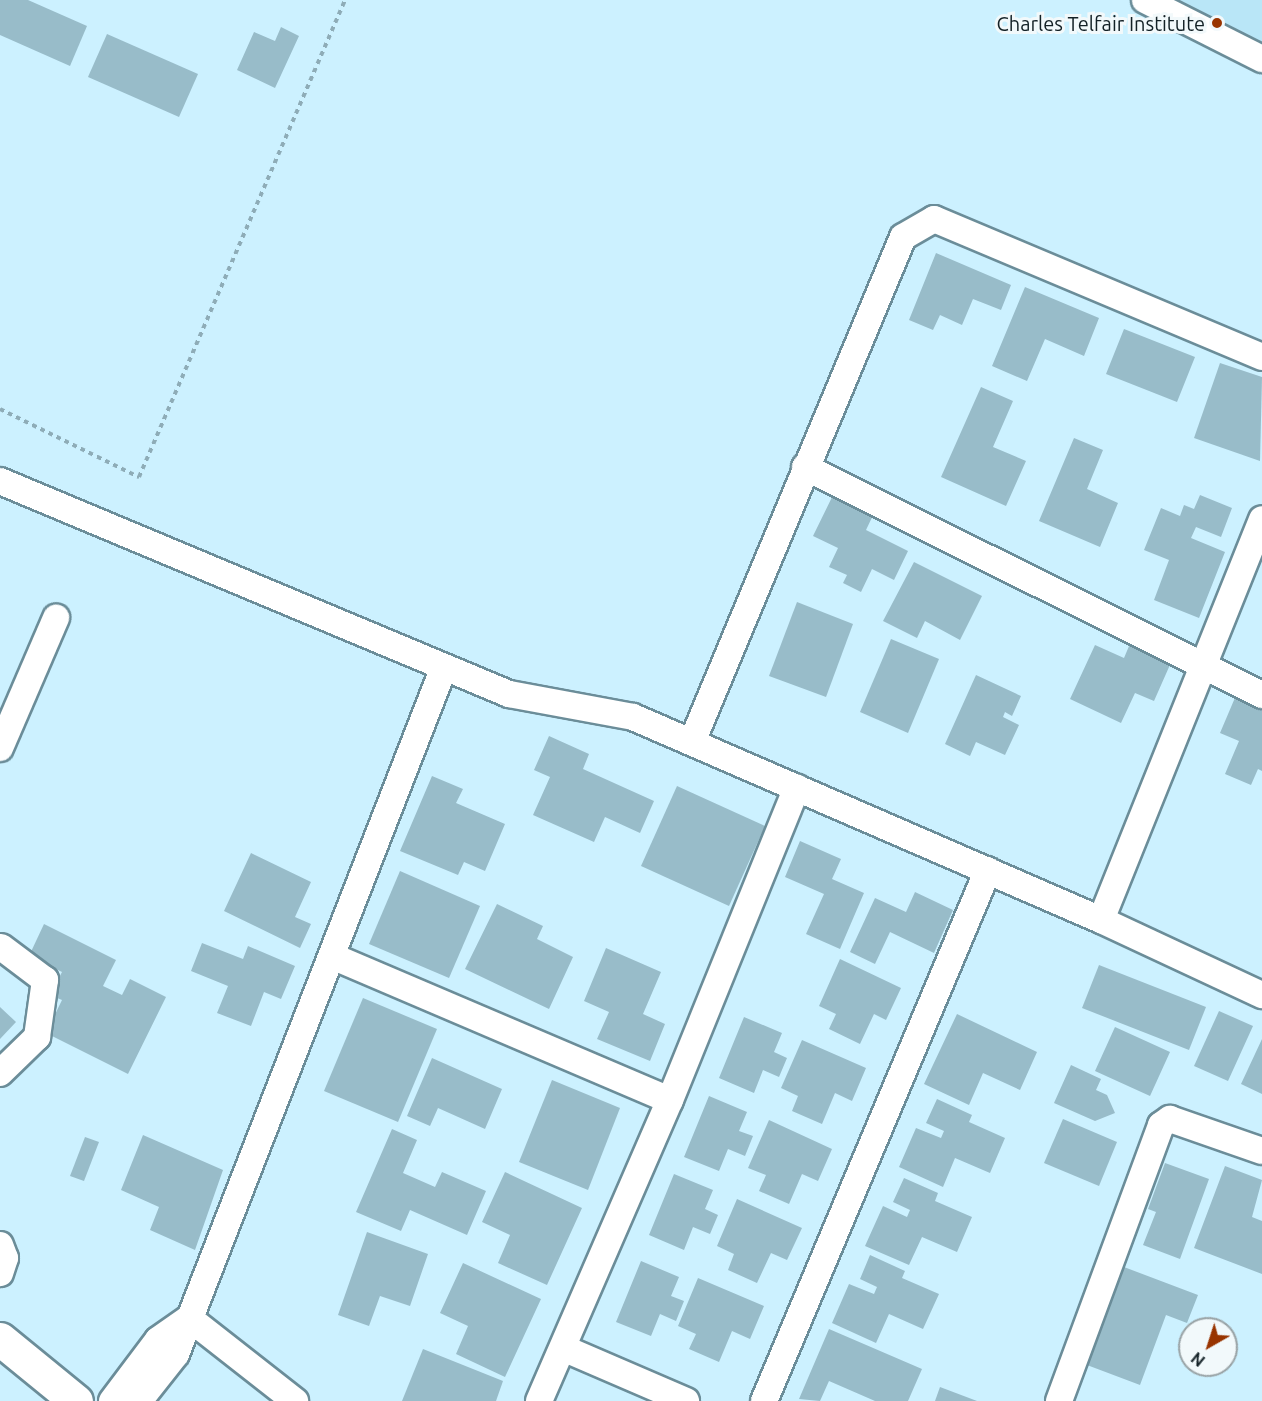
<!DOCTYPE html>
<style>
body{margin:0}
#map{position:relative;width:1262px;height:1401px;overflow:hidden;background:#ccf1ff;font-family:Ubuntu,sans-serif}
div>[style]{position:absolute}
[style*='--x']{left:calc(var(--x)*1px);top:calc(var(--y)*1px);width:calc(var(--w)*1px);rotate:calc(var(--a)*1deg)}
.built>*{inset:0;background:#b9e6f7}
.building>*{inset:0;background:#98bcc9}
.path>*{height:4px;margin-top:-2px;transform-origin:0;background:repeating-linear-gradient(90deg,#8eacb7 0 4.5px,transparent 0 9px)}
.roads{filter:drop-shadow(2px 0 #6b8d99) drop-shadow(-2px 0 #6b8d99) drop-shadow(0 2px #6b8d99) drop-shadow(0 -2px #6b8d99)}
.minor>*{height:26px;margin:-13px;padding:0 13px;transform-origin:13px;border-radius:13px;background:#fff}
.major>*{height:33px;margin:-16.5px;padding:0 16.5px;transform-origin:16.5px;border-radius:16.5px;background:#fff}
.dots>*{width:16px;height:16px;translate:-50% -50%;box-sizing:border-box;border:3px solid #f2f9fb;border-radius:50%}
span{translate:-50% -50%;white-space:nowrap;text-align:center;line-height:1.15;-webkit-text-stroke:6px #f2f9fb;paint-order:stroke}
.poi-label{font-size:20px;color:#132126}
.right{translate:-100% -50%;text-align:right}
.north{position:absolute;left:1178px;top:1317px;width:60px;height:60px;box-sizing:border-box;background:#f2f9fb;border:2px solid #99a3a6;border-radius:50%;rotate:219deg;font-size:16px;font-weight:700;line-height:24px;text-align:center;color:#132126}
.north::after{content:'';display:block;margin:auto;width:21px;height:27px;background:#983400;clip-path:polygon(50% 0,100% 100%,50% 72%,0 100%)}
</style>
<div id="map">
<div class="built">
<i style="clip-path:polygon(1131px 0,1262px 0,1262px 69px,1215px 45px)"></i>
</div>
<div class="building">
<i style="clip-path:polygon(0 0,28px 0,87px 26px,70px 66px,0 35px)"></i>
<i style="clip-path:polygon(281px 27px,299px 36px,275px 88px,237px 70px,254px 32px,275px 41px)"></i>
<i style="clip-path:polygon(107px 34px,198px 74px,179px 117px,88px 77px)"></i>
<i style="clip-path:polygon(936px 253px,1011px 285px,1001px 310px,973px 299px,962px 325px,940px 315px,933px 330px,909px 320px)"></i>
<i style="clip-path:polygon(1025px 287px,1099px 318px,1084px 356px,1045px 339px,1027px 381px,992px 366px)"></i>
<i style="clip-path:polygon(1124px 329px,1195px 357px,1177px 402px,1106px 374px)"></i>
<i style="clip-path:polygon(1220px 363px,1262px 377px,1260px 461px,1194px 438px)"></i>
<i style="clip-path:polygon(981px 387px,1013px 401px,993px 447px,1026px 461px,1006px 506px,941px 477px)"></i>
<i style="clip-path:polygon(1074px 438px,1103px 450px,1087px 489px,1118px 503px,1100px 547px,1039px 521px)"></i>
<i style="clip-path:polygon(836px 489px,876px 509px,866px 530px,908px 551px,894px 580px,872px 569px,861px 592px,843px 583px,847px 575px,829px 567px,838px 548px,813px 536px)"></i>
<i style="clip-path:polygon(1200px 495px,1232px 508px,1221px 537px,1196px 527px,1191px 538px,1225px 552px,1199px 618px,1154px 600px,1169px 560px,1144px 550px,1161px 508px,1180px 516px,1184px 505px,1194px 509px)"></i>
<i style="clip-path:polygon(914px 562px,982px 596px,960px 640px,925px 621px,917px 638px,883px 621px)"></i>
<i style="clip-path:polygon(797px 602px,853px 624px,826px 697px,769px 676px)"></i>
<i style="clip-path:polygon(891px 639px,939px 659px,908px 733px,860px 712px)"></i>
<i style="clip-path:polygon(1132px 639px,1173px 658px,1154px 701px,1135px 693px,1121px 723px,1070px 699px,1095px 645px,1124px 658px)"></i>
<i style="clip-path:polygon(976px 675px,1021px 696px,1012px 716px,1005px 712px,1003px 717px,1019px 725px,1005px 755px,976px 742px,970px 756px,945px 744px)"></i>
<i style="clip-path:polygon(1237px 693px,1262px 704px,1262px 771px,1258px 769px,1251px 785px,1225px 774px,1239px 741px,1220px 733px)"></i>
<i style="clip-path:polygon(549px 736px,589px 754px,583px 769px,654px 801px,640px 833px,605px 817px,594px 842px,533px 815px,550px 777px,534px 770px)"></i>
<i style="clip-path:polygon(432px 776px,463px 789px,456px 803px,505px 824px,485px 871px,464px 862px,458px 875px,400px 851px)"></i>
<i style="clip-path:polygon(677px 786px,765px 826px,729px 906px,641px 866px)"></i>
<i style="clip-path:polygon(800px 841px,841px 859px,832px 879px,864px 893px,840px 949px,806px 934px,824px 894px,785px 877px)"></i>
<i style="clip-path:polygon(251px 853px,311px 882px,295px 917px,311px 924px,300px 948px,224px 911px)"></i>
<i style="clip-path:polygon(400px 871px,480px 906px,449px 978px,369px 944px)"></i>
<i style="clip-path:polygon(915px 892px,953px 910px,934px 953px,890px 932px,875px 964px,850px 952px,875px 898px,906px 912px)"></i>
<i style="clip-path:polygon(497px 904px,543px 926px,537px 939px,573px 957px,549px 1009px,465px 969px)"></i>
<i style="clip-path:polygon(44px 924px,116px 960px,103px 986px,122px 995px,130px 979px,166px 997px,128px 1074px,46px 1033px,62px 1000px,50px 995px,62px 972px,29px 956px)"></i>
<i style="clip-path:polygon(202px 943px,243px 959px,248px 946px,295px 966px,281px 999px,264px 992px,251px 1026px,217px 1013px,228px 986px,191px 971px)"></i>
<i style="clip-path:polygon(606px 948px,661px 972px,643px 1014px,665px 1024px,650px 1061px,597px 1039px,609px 1012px,584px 1001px)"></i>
<i style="clip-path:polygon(840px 959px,901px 988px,886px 1020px,874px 1014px,860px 1044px,829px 1029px,836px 1014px,819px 1006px)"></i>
<i style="clip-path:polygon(1099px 965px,1206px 1007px,1189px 1050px,1082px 1008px)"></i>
<i style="clip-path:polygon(363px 998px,437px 1029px,398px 1122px,324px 1091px)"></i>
<i style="clip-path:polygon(0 1007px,16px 1022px,0 1039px)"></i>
<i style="clip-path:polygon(1219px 1011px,1253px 1026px,1228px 1081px,1194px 1066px)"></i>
<i style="clip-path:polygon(957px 1014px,1037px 1052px,1020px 1090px,983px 1073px,969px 1105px,924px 1084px)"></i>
<i style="clip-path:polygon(744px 1017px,782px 1033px,774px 1052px,787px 1058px,779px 1077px,763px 1070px,754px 1093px,719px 1078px)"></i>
<i style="clip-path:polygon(1115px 1027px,1170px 1052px,1150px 1096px,1095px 1071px)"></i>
<i style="clip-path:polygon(1262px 1039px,1262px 1094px,1241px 1084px)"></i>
<i style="clip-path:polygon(802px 1040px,866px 1068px,852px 1101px,835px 1093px,822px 1124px,792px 1111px,798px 1096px,781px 1088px)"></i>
<i style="clip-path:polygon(432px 1058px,502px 1089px,485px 1129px,438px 1108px,430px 1126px,407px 1116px)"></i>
<i style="clip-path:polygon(1071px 1065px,1101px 1079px,1096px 1090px,1107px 1095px,1115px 1113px,1095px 1121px,1054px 1103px)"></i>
<i style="clip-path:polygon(552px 1080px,620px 1108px,588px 1190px,519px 1162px)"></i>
<i style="clip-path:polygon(709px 1096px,747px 1112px,739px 1131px,753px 1136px,745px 1156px,728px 1149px,719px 1171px,684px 1157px)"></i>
<i style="clip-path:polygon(937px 1099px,972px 1115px,969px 1122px,1005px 1138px,990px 1173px,955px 1158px,943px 1187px,899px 1167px,916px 1128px,941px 1138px,944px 1131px,926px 1123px)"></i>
<i style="clip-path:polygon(1063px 1119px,1117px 1142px,1099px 1186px,1044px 1163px)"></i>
<i style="clip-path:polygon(769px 1120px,832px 1149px,818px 1181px,802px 1174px,789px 1204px,759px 1191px,766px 1175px,748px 1168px)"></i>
<i style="clip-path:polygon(392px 1129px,417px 1140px,403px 1173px,435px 1187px,442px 1172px,486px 1191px,467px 1235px,410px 1210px,401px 1231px,356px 1212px)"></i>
<i style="clip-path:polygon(143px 1135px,223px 1170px,195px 1250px,150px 1230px,159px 1207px,121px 1190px)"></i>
<i style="clip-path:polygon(85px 1137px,99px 1142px,84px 1181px,70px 1176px)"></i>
<i style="clip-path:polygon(1165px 1163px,1209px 1179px,1180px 1259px,1143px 1245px,1156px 1212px,1148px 1209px)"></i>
<i style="clip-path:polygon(1225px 1166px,1262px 1180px,1252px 1217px,1262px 1221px,1262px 1274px,1194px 1248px)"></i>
<i style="clip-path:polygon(505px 1172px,582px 1208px,547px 1285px,498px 1263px,510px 1235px,482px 1222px)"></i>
<i style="clip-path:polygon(674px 1174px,713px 1190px,705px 1209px,718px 1215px,710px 1234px,693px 1227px,684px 1250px,649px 1235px)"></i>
<i style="clip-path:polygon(904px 1178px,938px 1193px,935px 1201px,972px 1217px,957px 1252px,922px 1237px,909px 1265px,865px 1246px,883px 1206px,907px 1217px,910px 1210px,893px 1202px)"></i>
<i style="clip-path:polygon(737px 1199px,802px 1228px,787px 1260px,771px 1253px,757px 1283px,728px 1270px,734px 1254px,717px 1246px)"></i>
<i style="clip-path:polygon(367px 1232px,428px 1254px,410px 1306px,380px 1296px,369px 1326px,338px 1315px)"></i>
<i style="clip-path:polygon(870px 1255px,905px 1271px,902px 1278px,939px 1294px,923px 1329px,889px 1314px,876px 1343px,832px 1323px,849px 1284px,874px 1294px,877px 1287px,860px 1279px)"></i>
<i style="clip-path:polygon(641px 1261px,679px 1277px,671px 1296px,684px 1301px,676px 1321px,660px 1314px,651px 1336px,616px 1322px)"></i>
<i style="clip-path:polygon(463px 1263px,541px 1299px,505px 1377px,456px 1354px,468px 1326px,440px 1313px)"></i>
<i style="clip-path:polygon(1116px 1264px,1198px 1295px,1187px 1323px,1166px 1315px,1140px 1385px,1079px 1362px)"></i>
<i style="clip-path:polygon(698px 1278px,764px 1306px,750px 1339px,732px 1331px,719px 1362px,689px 1349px,696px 1334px,678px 1326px)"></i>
<i style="clip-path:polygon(829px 1329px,922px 1369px,908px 1401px,875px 1401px,829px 1381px,820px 1401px,799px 1399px)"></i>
<i style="clip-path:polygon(423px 1349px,503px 1381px,496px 1401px,402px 1401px)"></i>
<i style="clip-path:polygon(940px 1387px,977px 1401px,935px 1401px)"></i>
</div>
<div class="path">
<i style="--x:0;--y:409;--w:155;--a:26.1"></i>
<i style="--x:139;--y:477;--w:520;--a:-66.64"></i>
</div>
<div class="roads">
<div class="minor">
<i style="--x:1145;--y:0;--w:131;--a:26.8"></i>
<i style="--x:805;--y:467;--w:511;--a:26.51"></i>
<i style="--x:0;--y:481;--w:552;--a:22.71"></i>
<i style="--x:509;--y:694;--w:126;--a:10.5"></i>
<i style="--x:633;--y:717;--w:510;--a:23.45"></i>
<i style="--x:1101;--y:920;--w:178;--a:25"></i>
<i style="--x:692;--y:742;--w:547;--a:-67.32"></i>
<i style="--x:903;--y:237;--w:36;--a:-30"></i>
<i style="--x:934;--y:219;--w:356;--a:22.8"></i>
<i style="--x:0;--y:748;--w:142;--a:-66.7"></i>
<i style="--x:1101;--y:920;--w:432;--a:-68.1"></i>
<i style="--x:334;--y:957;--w:365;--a:23.1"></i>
<i style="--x:0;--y:1073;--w:52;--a:-44.2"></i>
<i style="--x:37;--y:1037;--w:58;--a:-82"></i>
<i style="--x:45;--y:980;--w:55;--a:-143.1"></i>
<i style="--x:0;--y:1245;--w:14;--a:69"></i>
<i style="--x:5;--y:1258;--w:16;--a:108"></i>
<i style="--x:189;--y:1318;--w:135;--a:38.1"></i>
<i style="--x:563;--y:1348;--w:134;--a:23.3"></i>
<i style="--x:112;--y:1401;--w:76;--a:-53"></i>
<i style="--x:158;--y:1340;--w:38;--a:-35"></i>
<i style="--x:139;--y:1401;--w:60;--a:-51.8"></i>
<i style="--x:176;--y:1354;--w:737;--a:-68.69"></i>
<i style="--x:539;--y:1401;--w:328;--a:-66.5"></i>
<i style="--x:670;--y:1100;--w:337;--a:-67.9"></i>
<i style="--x:764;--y:1401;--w:576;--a:-67.13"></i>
<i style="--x:1059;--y:1401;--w:294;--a:-69.7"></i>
<i style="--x:1161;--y:1125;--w:11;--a:-34"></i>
<i style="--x:1170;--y:1119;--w:97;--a:19.2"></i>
</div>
<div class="major">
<i style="--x:0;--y:1339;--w:98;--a:39.2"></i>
</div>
</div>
<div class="dots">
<i style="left:1217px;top:23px;background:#983400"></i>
</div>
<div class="poi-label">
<span class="right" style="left:1205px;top:23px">Charles Telfair Institute</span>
</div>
<div class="north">N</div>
</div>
